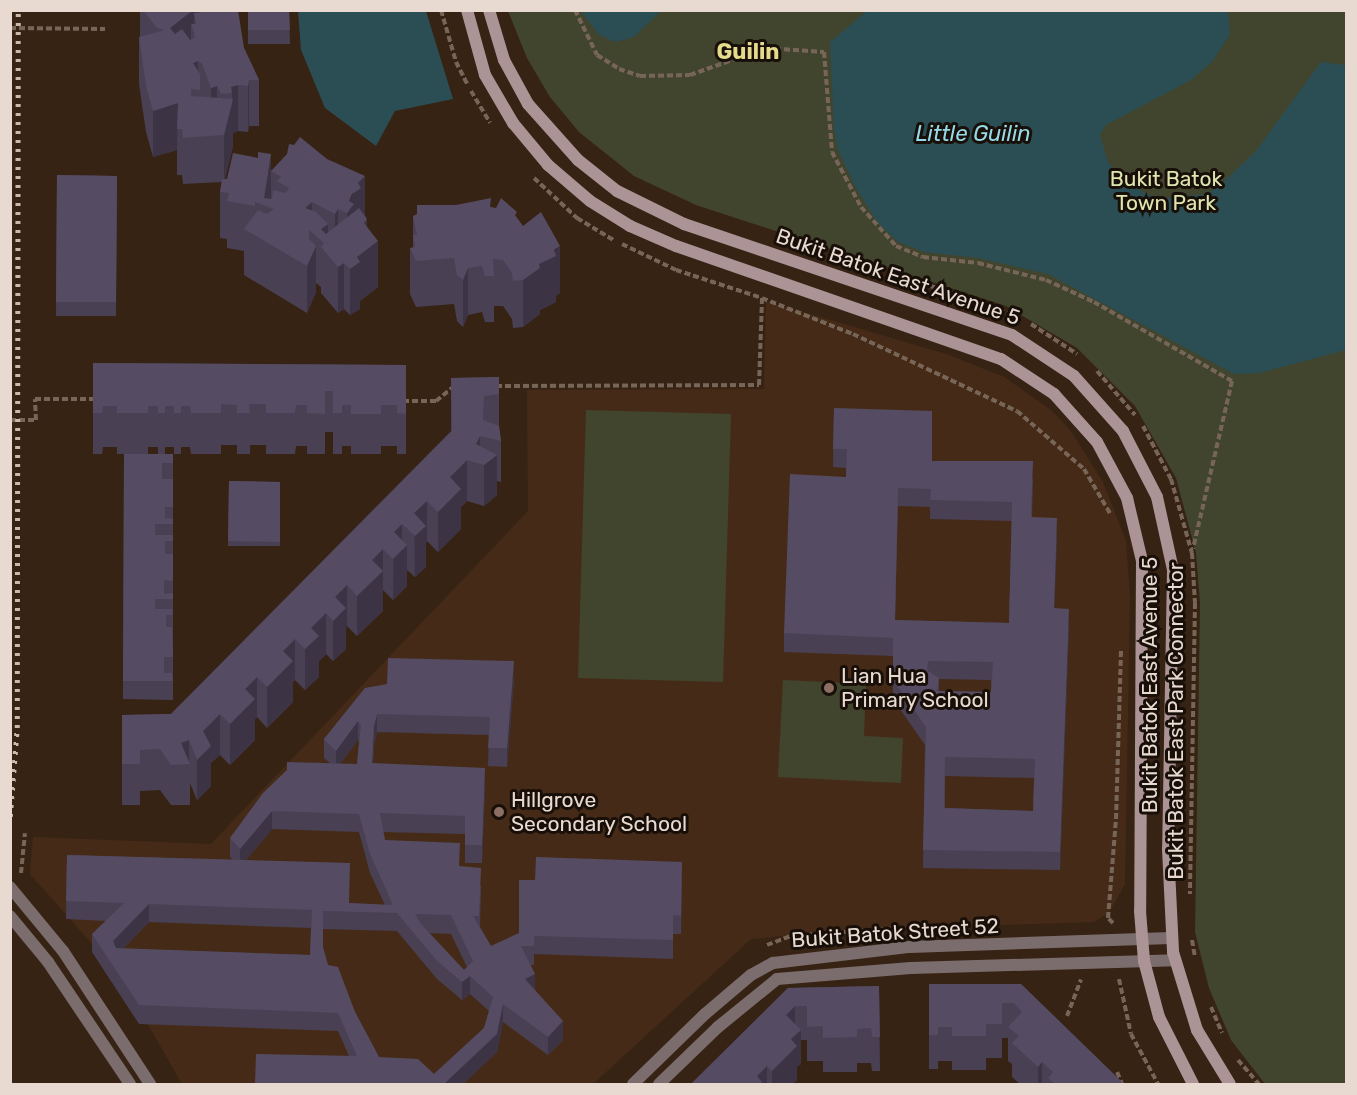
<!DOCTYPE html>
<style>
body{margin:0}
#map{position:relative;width:1357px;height:1095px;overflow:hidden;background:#372314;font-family:Rubik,sans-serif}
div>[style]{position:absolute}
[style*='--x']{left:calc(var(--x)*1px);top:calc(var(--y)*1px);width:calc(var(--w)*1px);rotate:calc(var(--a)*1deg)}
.built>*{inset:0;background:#452b17}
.green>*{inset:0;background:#42452e}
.water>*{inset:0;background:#2b4d54}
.path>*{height:4px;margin-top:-2px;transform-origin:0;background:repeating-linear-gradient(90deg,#776558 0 6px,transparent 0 9px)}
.street>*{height:12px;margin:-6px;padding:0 6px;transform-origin:6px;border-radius:6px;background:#7b6d6e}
.secondary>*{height:12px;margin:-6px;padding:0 6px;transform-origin:6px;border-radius:6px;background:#ab9396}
.rail>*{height:4.5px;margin-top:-2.25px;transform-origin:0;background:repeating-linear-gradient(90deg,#c9bab0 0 3px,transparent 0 9px)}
.wall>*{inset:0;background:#494054}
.shaded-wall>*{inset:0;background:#3c3445}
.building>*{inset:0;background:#554b62}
.dots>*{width:16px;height:16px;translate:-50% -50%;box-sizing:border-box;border:3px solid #180f09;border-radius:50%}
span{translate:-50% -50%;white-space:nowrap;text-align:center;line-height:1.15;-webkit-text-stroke:6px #180f09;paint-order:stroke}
.park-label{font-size:21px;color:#dee6b0}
.street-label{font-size:21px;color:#e8dad1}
.poi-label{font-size:21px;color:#e8dad1}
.left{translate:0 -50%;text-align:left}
.neighbourhood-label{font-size:22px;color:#e4db8c;font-weight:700}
.water-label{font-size:22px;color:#96dae8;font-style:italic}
.frame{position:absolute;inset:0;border:12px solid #e8dad1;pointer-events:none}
</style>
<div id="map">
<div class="built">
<i style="clip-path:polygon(766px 301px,949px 355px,1004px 377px,1051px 410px,1070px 430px,1103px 482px,1126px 541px,1130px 598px,1125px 884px,1109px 913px,1094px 922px,843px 930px,751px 939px,593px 1084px,182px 1084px,119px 974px,30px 874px,33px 837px,211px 844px,528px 511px,527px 390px,764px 389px)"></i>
</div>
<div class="green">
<i style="clip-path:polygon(508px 11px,1346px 11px,1346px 1084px,1265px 1084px,1231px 1040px,1209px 988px,1195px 932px,1200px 603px,1196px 553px,1176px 478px,1135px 406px,1077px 348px,1006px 306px,696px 205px,634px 176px,579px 132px,550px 97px,527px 58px)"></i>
<i style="clip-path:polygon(586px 410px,731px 414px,723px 682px,578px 678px)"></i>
<i style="clip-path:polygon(783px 680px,866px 684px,864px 736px,903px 738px,901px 783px,778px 777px)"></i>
</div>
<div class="water">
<i style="clip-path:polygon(298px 11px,426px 11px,453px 99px,395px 111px,376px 146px,325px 108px,301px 50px)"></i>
<i style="clip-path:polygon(581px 11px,661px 11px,634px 37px,616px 42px,599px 35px)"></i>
<i style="clip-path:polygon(867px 11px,1228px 11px,1230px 34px,1213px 61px,1191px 80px,1106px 125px,1100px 135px,1108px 162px,1118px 175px,1148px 195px,1167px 198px,1206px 194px,1220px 185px,1255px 152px,1321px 62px,1346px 65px,1346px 350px,1260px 373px,1234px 374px,1048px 274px,978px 258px,924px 252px,898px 242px,877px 222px,856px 188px,838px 150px,834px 129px,830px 42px)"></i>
</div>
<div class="path">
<i style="--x:441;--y:10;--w:54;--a:73.9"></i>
<i style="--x:456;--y:62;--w:25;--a:63"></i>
<i style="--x:575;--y:10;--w:50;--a:63.9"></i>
<i style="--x:597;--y:55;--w:26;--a:32"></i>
<i style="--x:619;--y:69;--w:22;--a:18"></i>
<i style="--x:640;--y:76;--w:50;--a:-1.1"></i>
<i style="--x:690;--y:75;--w:81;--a:-19.6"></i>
<i style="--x:766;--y:48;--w:58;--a:3.9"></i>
<i style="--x:824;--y:52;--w:100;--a:85.4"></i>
<i style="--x:832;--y:152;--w:62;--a:62.2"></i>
<i style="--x:861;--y:207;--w:52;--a:48.1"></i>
<i style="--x:896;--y:246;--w:29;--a:22"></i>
<i style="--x:923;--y:257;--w:55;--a:6.2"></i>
<i style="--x:978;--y:263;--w:70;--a:14"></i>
<i style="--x:1046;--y:280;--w:53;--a:24.6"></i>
<i style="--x:1094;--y:302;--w:159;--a:29.8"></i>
<i style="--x:1232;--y:381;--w:172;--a:103.1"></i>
<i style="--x:10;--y:28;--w:95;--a:0.6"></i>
<i style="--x:471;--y:91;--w:37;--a:59"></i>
<i style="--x:534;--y:178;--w:59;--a:42.9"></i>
<i style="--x:577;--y:218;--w:44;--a:31.2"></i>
<i style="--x:622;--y:244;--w:60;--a:25.7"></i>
<i style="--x:676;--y:270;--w:90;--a:18"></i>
<i style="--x:762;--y:298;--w:98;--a:21.6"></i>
<i style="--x:853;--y:334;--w:181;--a:25.2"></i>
<i style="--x:1017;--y:411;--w:89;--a:40.9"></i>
<i style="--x:1084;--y:469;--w:53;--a:59.6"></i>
<i style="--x:922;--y:283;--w:94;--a:19.2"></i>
<i style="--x:1031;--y:324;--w:55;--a:33.1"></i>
<i style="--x:1097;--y:371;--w:58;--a:49.2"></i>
<i style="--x:496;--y:386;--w:263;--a:-0.2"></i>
<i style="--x:759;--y:385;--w:87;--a:-88"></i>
<i style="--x:403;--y:401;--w:33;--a:0"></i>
<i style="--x:436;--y:401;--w:22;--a:-39"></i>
<i style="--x:10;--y:420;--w:26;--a:0"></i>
<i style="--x:36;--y:420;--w:21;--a:-93"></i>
<i style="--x:35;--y:399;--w:63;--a:0"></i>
<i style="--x:1143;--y:426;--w:60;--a:62.2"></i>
<i style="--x:1171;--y:479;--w:77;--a:74.2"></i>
<i style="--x:1192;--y:553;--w:50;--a:86.6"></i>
<i style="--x:1195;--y:603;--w:291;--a:91"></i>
<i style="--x:21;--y:873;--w:40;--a:-84.3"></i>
<i style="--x:1113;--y:923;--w:7;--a:-135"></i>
<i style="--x:1108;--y:918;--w:99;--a:-85.4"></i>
<i style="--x:1116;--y:819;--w:170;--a:-88.3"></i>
<i style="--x:1192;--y:940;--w:17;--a:80"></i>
<i style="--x:767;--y:945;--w:25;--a:-21"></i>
<i style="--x:790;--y:936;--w:108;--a:-4.2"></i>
<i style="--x:1119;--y:979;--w:56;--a:77.7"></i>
<i style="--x:1131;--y:1034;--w:57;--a:61.6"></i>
<i style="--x:1211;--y:1007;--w:28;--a:67"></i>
<i style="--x:1067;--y:1016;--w:39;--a:-69"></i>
<i style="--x:1238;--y:1060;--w:32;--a:49"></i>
<i style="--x:1117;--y:1072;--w:13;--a:67"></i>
</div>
<div class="street">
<i style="--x:10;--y:887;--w:83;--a:50.4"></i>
<i style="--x:63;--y:951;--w:159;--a:56.8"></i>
<i style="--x:10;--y:916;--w:60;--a:50.4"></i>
<i style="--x:48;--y:962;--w:147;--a:56.1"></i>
<i style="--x:633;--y:1084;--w:100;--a:-44.2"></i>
<i style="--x:705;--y:1014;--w:60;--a:-40.3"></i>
<i style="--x:751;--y:975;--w:25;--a:-29"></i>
<i style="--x:773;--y:963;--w:138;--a:-6.7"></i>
<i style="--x:910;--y:947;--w:261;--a:-2"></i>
<i style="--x:659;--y:1084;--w:82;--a:-44"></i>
<i style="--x:718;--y:1027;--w:76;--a:-39.1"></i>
<i style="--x:777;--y:979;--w:134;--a:-4.7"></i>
<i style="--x:911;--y:968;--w:264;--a:-1.7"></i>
</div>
<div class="secondary">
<i style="--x:467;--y:10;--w:67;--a:74.5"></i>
<i style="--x:485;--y:75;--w:56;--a:59.7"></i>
<i style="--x:513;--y:123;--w:55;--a:50.2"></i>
<i style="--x:548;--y:165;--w:55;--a:40.6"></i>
<i style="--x:590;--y:201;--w:47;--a:32"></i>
<i style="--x:630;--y:226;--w:50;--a:23.5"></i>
<i style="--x:676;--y:246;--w:344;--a:19.2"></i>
<i style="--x:1001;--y:359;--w:64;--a:33.4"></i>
<i style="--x:1054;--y:394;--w:64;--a:48.1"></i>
<i style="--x:1097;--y:442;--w:64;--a:61.8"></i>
<i style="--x:1127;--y:498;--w:65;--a:76.6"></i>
<i style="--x:1142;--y:561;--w:350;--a:90.3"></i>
<i style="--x:1140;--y:911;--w:50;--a:85.4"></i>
<i style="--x:1144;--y:961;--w:58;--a:75"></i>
<i style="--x:1159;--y:1017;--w:75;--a:63.1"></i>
<i style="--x:489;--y:10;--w:52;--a:73.3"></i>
<i style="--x:504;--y:60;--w:50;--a:61.4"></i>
<i style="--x:528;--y:104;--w:75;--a:48.2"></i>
<i style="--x:578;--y:160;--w:50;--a:38.5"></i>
<i style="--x:617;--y:191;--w:75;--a:26.2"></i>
<i style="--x:684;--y:224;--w:346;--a:18.7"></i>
<i style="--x:1012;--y:335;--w:74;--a:33.5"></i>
<i style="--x:1074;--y:376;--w:74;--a:48.3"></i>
<i style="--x:1123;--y:431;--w:74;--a:62.7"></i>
<i style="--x:1157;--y:497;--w:75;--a:77.6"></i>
<i style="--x:1173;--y:570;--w:279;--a:91"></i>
<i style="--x:1168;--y:849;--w:103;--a:87.2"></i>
<i style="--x:1173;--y:952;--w:82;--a:72.9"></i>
<i style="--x:1197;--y:1030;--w:63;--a:58.6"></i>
</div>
<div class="rail">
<i style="--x:10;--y:817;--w:89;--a:-85.5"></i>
<i style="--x:17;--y:728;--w:718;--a:-89.92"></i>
</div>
<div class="wall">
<i style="clip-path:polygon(140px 10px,205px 10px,205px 12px,244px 48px,259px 80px,259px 126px,249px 126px,248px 132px,238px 131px,233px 133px,233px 146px,225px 179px,271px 170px,365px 215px,378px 287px,360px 301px,360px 309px,350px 315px,344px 309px,338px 313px,321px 293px,321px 287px,316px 283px,316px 292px,307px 313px,244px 275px,244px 251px,227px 248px,227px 239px,220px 238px,220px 192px,222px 182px,183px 184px,182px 175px,177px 175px,177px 150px,153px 157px,146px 132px,139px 84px,139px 37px,140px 37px)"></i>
<i style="clip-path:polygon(248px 10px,289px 10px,290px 44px,248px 44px)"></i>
<i style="clip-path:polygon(57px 175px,117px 176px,116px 316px,56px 316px)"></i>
<i style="clip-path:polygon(491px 207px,517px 218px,560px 293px,556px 296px,556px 302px,540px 310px,540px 314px,523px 327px,513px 328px,512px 319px,503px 306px,494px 306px,494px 322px,485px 322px,482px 312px,468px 315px,463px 327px,457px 321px,454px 304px,416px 307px,410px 294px,410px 248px,413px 248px,413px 216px)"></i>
<i style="clip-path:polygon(evenodd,93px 363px,406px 365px,406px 454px,397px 454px,397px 446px,381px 446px,381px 454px,351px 454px,351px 446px,342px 446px,342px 454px,333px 454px,333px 432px,325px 432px,325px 454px,307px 454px,307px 446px,296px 446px,295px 454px,266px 454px,266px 445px,250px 445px,250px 454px,237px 454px,237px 445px,221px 445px,221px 454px,191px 454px,190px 447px,181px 447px,181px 454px,174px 454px,174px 447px,165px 447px,165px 454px,173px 454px,173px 700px,123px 699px,124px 454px,117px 454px,117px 447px,103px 447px,102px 454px,93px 454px,93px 363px,148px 447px,158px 447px,158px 454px,148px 454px,148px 447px)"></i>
<i style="clip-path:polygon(499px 377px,499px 426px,501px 441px,501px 482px,497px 481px,497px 495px,484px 506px,467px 501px,461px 507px,461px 529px,438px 552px,427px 541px,426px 543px,426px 567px,415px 577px,407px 570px,407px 586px,393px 600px,383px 590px,383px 611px,357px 636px,347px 626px,346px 627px,346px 649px,333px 661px,326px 654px,319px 661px,319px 677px,305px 690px,295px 680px,293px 682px,293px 702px,267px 728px,257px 717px,255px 719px,255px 740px,230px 765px,220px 755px,211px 763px,211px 786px,197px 800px,190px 783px,190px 805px,171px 805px,160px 790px,140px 791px,140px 805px,122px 805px,122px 715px,171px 714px,451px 431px,451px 378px)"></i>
<i style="clip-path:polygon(evenodd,834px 408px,932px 461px,1033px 479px,1032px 517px,1057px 537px,1054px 608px,1069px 627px,1060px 870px,923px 868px,925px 745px,893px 699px,893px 656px,784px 652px,784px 633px,846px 477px,846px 468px,833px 467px,834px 408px,898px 506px,930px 507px,930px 519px,1012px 521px,1009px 623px,895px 620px,898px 506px,834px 408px,939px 679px,991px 680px,991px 692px,939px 691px,939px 679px,834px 408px,945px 776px,1034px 778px,1033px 811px,945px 808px,945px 776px)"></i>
<i style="clip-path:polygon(229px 481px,280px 482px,280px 546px,228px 546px)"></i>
<i style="clip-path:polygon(evenodd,514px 680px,507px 767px,488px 766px,489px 735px,377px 732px,374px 745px,373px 763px,485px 786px,482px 863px,465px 863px,465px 834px,383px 832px,385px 840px,460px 866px,481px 886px,480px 927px,491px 946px,682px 881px,681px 934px,673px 934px,673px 959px,534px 954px,534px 965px,530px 965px,535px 990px,563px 1040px,548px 1055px,503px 1022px,497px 1052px,463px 1084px,349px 1056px,338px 1031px,139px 1024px,92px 952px,92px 934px,106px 921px,66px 919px,67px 855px,233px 860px,230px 857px,230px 838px,330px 763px,324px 758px,324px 739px,365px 688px,514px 680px,358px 740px,359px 741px,357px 764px,340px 764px,358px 740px,514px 680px,272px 829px,359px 832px,370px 873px,385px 905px,349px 903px,246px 860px,272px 829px,514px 680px,149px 922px,311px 928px,310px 955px,123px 949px,149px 922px,514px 680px,323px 929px,397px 931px,437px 979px,462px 1000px,470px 994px,489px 1011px,484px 1028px,434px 1074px,379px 1057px,355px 1012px,328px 965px,323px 948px,323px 929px,514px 680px,429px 933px,451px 934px,467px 967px,464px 970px,429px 933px)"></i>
<i style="clip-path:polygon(929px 984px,1021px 984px,1124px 1084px,1020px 1084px,1012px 1077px,1012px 1064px,1008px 1061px,1008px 1038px,1002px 1038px,1002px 1058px,986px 1058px,986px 1070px,952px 1070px,952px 1061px,938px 1061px,938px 1069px,929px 1069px)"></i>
<i style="clip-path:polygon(879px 986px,880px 1071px,872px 1071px,871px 1063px,857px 1063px,857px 1072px,823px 1072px,823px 1061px,807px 1061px,807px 1040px,801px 1040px,801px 1064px,797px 1067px,797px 1080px,792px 1084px,691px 1084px,788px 988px)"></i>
</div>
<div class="shaded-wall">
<i style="clip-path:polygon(193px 10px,205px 10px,205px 47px,196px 24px,194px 13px,194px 34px,191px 24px,191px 58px,170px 28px)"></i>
<i style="clip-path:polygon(198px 61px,198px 90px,193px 63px)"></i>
<i style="clip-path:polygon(249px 80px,249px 126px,248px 132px,248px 86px)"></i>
<i style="clip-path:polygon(238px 85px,238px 131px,233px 133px,233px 146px,224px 182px,224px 135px,232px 103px,232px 93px,231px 87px)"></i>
<i style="clip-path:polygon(217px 86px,217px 132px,211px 134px,211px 88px)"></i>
<i style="clip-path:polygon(178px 103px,177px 150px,153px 157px,153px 111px)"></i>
<i style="clip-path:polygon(271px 154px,271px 202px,264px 198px)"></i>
<i style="clip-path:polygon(365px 176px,365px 222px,367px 219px,367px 249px,378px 241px,378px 287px,360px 301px,360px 309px,350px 315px,350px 269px,347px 259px,347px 213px,349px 201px,358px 183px)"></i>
<i style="clip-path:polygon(312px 202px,312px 232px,309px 230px,309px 261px,316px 246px,316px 292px,307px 313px,307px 266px,305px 208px)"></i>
<i style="clip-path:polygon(338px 209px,338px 255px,335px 261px,335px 214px)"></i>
<i style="clip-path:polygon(328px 224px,328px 255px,324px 243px,321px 229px)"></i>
<i style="clip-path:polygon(560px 246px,560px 293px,556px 296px,556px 302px,540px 310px,540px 314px,523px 327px,523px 280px,539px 264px)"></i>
<i style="clip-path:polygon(344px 263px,344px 309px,338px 313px,338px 267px)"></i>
<i style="clip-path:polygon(468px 268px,468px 315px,463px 327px,463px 280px)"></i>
<i style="clip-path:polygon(480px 436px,480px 464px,476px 444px)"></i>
<i style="clip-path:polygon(497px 455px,497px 495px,484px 506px,484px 465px)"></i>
<i style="clip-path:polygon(467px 460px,467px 501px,461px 507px,461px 529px,438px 552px,438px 512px,450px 477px)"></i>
<i style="clip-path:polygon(427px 501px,427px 541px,426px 543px,426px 567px,415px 577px,414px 513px)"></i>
<i style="clip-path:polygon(1057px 518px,1057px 537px,1054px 626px,1054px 608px)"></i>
<i style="clip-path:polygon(402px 524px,402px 550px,407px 545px,407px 586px,393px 600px,394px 532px)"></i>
<i style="clip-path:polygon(383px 549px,383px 611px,357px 636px,357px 596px,372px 560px)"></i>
<i style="clip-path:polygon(347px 585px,347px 626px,346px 627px,346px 649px,333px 661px,333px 621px,335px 597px)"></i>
<i style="clip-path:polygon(1069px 609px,1069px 627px,1060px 870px,1060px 852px)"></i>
<i style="clip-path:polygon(326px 613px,326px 654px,319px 661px,319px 677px,305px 690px,305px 649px,311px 628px)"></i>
<i style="clip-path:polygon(295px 639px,295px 680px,293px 682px,293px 702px,267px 728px,267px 687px,283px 651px)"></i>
<i style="clip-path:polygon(514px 661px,514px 680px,507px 767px,507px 748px)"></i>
<i style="clip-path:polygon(257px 677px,257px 717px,255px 719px,255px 740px,230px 765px,230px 724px,245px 689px)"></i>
<i style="clip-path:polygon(220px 714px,220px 755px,211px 763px,211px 786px,197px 800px,197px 760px,203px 731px)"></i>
<i style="clip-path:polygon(377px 714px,377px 732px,374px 745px,372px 782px,372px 763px,374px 726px)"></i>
<i style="clip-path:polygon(358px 721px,358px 740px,336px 769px,336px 751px)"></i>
<i style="clip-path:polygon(189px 740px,189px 764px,181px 743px)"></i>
<i style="clip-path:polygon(485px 768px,485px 786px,482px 863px,482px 845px)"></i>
<i style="clip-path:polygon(272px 811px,272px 829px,240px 867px,240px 849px)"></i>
<i style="clip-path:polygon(682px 862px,682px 881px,681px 934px,681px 916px)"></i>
<i style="clip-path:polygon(149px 904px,149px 922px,113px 959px,113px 941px)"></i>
<i style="clip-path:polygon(535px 974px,535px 993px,525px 979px)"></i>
<i style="clip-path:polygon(470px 976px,470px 994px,462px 1000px,462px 982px)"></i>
<i style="clip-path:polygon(503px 1004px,503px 1022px,497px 1052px,463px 1084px,444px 1084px)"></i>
<i style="clip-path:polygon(795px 1006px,795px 1035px,801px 1030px,801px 1064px,797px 1067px,797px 1080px,792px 1084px,772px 1084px,772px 1071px,786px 1015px)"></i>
<i style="clip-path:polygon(563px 1021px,563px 1040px,548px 1055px,548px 1037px)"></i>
<i style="clip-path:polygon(1042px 1062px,1042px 1084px,1038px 1084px,1038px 1067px)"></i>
<i style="clip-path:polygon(767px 1066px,767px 1084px,757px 1084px,757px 1076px)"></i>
</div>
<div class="building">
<i style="clip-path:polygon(143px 10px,193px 10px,170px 28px,175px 34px,182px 29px,190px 40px,195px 37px,191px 24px,196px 24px,194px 13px,218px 10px,238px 10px,244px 48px,259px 80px,249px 80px,248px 86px,238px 85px,231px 87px,232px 93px,221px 94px,217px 86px,211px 88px,202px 64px,198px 61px,193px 63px,200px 74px,200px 90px,191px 89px,191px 96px,233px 99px,224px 135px,183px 138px,182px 129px,177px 129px,178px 103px,153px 111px,146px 86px,139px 37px,164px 30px,157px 28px)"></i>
<i style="clip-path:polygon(248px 10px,289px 10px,290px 30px,248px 30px)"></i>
<i style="clip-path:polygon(300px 137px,327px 159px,365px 176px,358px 183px,361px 188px,352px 194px,349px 201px,354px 204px,347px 213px,338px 209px,335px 214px,312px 202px,305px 208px,316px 212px,328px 224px,321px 229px,326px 234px,359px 208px,367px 219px,364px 223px,378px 241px,357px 257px,360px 262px,350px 269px,344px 263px,338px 267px,321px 247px,324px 243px,309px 230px,309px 239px,316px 246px,307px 266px,244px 229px,258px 210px,267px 214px,274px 209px,255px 202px,255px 206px,227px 201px,229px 193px,220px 192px,222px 179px,227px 179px,233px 153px,258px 158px,258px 152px,271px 154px,264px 198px,272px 199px,273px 190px,286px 193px,289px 188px,277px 181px,281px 177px,271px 171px,287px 154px,289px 144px,294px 145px)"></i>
<i style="clip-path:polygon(57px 175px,117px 176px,116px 302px,56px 302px)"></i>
<i style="clip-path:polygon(491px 198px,490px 207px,496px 208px,501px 198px,517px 212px,515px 215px,523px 226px,541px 212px,560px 246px,554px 250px,556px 256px,539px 264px,540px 268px,523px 280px,513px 281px,512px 273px,503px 260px,493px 259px,494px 276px,485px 276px,482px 266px,468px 268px,463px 280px,457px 275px,454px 258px,416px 261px,410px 248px,415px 247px,413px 235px,417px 235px,413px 216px,417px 214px,417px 205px,456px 205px)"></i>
<i style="clip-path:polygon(93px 363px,406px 365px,406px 414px,397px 413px,397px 405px,381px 405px,381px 414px,351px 414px,351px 405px,342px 405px,342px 413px,333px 413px,333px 391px,325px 391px,325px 414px,307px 413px,307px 405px,296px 405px,295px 413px,266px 413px,266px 404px,249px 404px,250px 413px,237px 413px,237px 405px,221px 404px,221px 413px,191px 413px,190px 406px,181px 406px,181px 413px,174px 413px,174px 406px,165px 406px,165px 413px,158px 413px,158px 406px,148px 406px,148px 413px,117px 413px,117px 406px,103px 406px,102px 413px,93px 413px)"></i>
<i style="clip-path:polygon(499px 377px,499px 394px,484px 396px,483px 420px,499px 426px,501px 441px,480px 436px,476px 444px,497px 455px,484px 465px,467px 460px,450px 477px,461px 489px,438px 512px,427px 501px,414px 513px,426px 526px,415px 536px,402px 524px,394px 532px,407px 545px,393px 559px,383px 549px,372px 560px,383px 571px,357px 596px,347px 585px,335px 597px,346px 608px,333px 621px,326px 613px,311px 628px,319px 636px,305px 649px,295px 639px,283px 651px,293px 661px,267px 687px,257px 677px,245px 689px,255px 699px,230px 724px,220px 714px,203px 731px,211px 746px,197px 760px,189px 740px,181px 743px,190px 764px,171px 765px,160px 749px,140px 750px,140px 764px,122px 764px,122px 715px,171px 714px,452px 431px,451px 378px)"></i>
<i style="clip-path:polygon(evenodd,834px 408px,932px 411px,932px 461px,1033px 461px,1031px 517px,1057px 518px,1054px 608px,1069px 609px,1060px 852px,923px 850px,926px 727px,893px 680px,893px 638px,784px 633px,790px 474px,846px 477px,847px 449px,833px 449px,834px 408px,898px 488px,931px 489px,930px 500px,1012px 502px,1009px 623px,895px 620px,898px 488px,834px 408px,928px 661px,993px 662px,991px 692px,937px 691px,939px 678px,927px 670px,928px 661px,834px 408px,945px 757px,1035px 759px,1033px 811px,944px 808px,945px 757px)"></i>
<i style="clip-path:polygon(124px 454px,173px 454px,173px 463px,162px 463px,162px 479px,173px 479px,173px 507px,165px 507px,165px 518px,173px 519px,173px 524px,155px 524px,155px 535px,173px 535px,173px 541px,165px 541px,165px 554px,173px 554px,173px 581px,164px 580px,164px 594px,173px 593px,173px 599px,155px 599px,155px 609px,173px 609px,172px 615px,166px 615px,166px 627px,172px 627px,173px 657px,164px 657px,164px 673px,172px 673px,173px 681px,123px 681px)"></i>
<i style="clip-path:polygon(229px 481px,280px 482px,280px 542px,228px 541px)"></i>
<i style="clip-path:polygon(evenodd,388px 658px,514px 661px,507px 748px,488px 748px,490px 717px,377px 714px,374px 726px,372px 763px,485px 768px,482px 845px,465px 845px,465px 816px,380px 813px,385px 840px,460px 843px,459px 866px,481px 868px,479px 916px,473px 916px,491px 946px,519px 933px,519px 880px,535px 880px,536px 857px,682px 862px,681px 916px,673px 915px,673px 940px,534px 936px,534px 946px,521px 946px,535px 974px,525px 979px,563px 1021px,548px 1037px,503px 1004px,497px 1034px,444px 1084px,255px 1084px,256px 1054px,357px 1056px,338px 1013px,139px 1005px,92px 934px,124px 903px,66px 901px,67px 855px,350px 863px,349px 903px,393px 905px,370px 854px,359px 814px,272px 811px,240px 849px,230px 838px,263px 793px,287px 770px,287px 762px,357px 764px,361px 725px,358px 721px,336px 751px,324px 739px,365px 688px,387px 684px,388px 658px,149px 904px,312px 910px,310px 955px,116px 948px,113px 941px,149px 904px,388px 658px,323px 911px,397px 913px,437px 961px,462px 982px,470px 976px,493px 997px,484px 1028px,434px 1074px,418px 1059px,379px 1057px,355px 1012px,338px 967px,328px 965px,323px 947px,323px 911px,388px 658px,415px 914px,451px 915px,473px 961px,464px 970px,421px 924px,415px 914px)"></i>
<i style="clip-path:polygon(929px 984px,1021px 984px,1124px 1084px,1065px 1084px,1063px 1083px,1061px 1084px,1055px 1084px,1048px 1078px,1053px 1072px,1042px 1062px,1038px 1067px,1012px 1043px,1019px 1036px,1008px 1027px,1022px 1012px,1014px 1003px,1002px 1003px,1002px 1024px,986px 1024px,986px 1036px,952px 1036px,952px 1027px,938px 1027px,938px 1035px,929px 1035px)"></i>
<i style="clip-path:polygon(879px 986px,880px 1037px,872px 1037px,871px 1028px,857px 1029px,857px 1037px,823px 1038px,823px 1026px,807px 1027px,807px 1006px,795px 1006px,786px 1015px,801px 1030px,791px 1039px,797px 1046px,772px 1071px,767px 1066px,757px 1076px,762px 1082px,759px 1084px,691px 1084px,788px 988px)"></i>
</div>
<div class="dots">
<i style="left:829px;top:688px;background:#8d6e63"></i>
<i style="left:499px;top:812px;background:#8d6e63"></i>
</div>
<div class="park-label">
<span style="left:1166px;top:191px">Bukit Batok<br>Town Park</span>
</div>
<div class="street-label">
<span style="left:898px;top:277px;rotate:19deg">Bukit Batok East Avenue 5</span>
<span style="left:1150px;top:685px;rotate:-90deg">Bukit Batok East Avenue 5</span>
<span style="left:1176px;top:721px;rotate:-90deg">Bukit Batok East Park Connector</span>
<span style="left:895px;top:933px;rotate:-4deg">Bukit Batok Street 52</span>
</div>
<div class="poi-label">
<span class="left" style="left:841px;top:688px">Lian Hua<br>Primary School</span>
<span class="left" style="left:511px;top:812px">Hillgrove<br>Secondary School</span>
</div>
<div class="neighbourhood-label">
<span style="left:748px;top:52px">Guilin</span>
</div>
<div class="water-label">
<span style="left:973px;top:134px">Little Guilin</span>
</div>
<div class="frame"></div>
</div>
